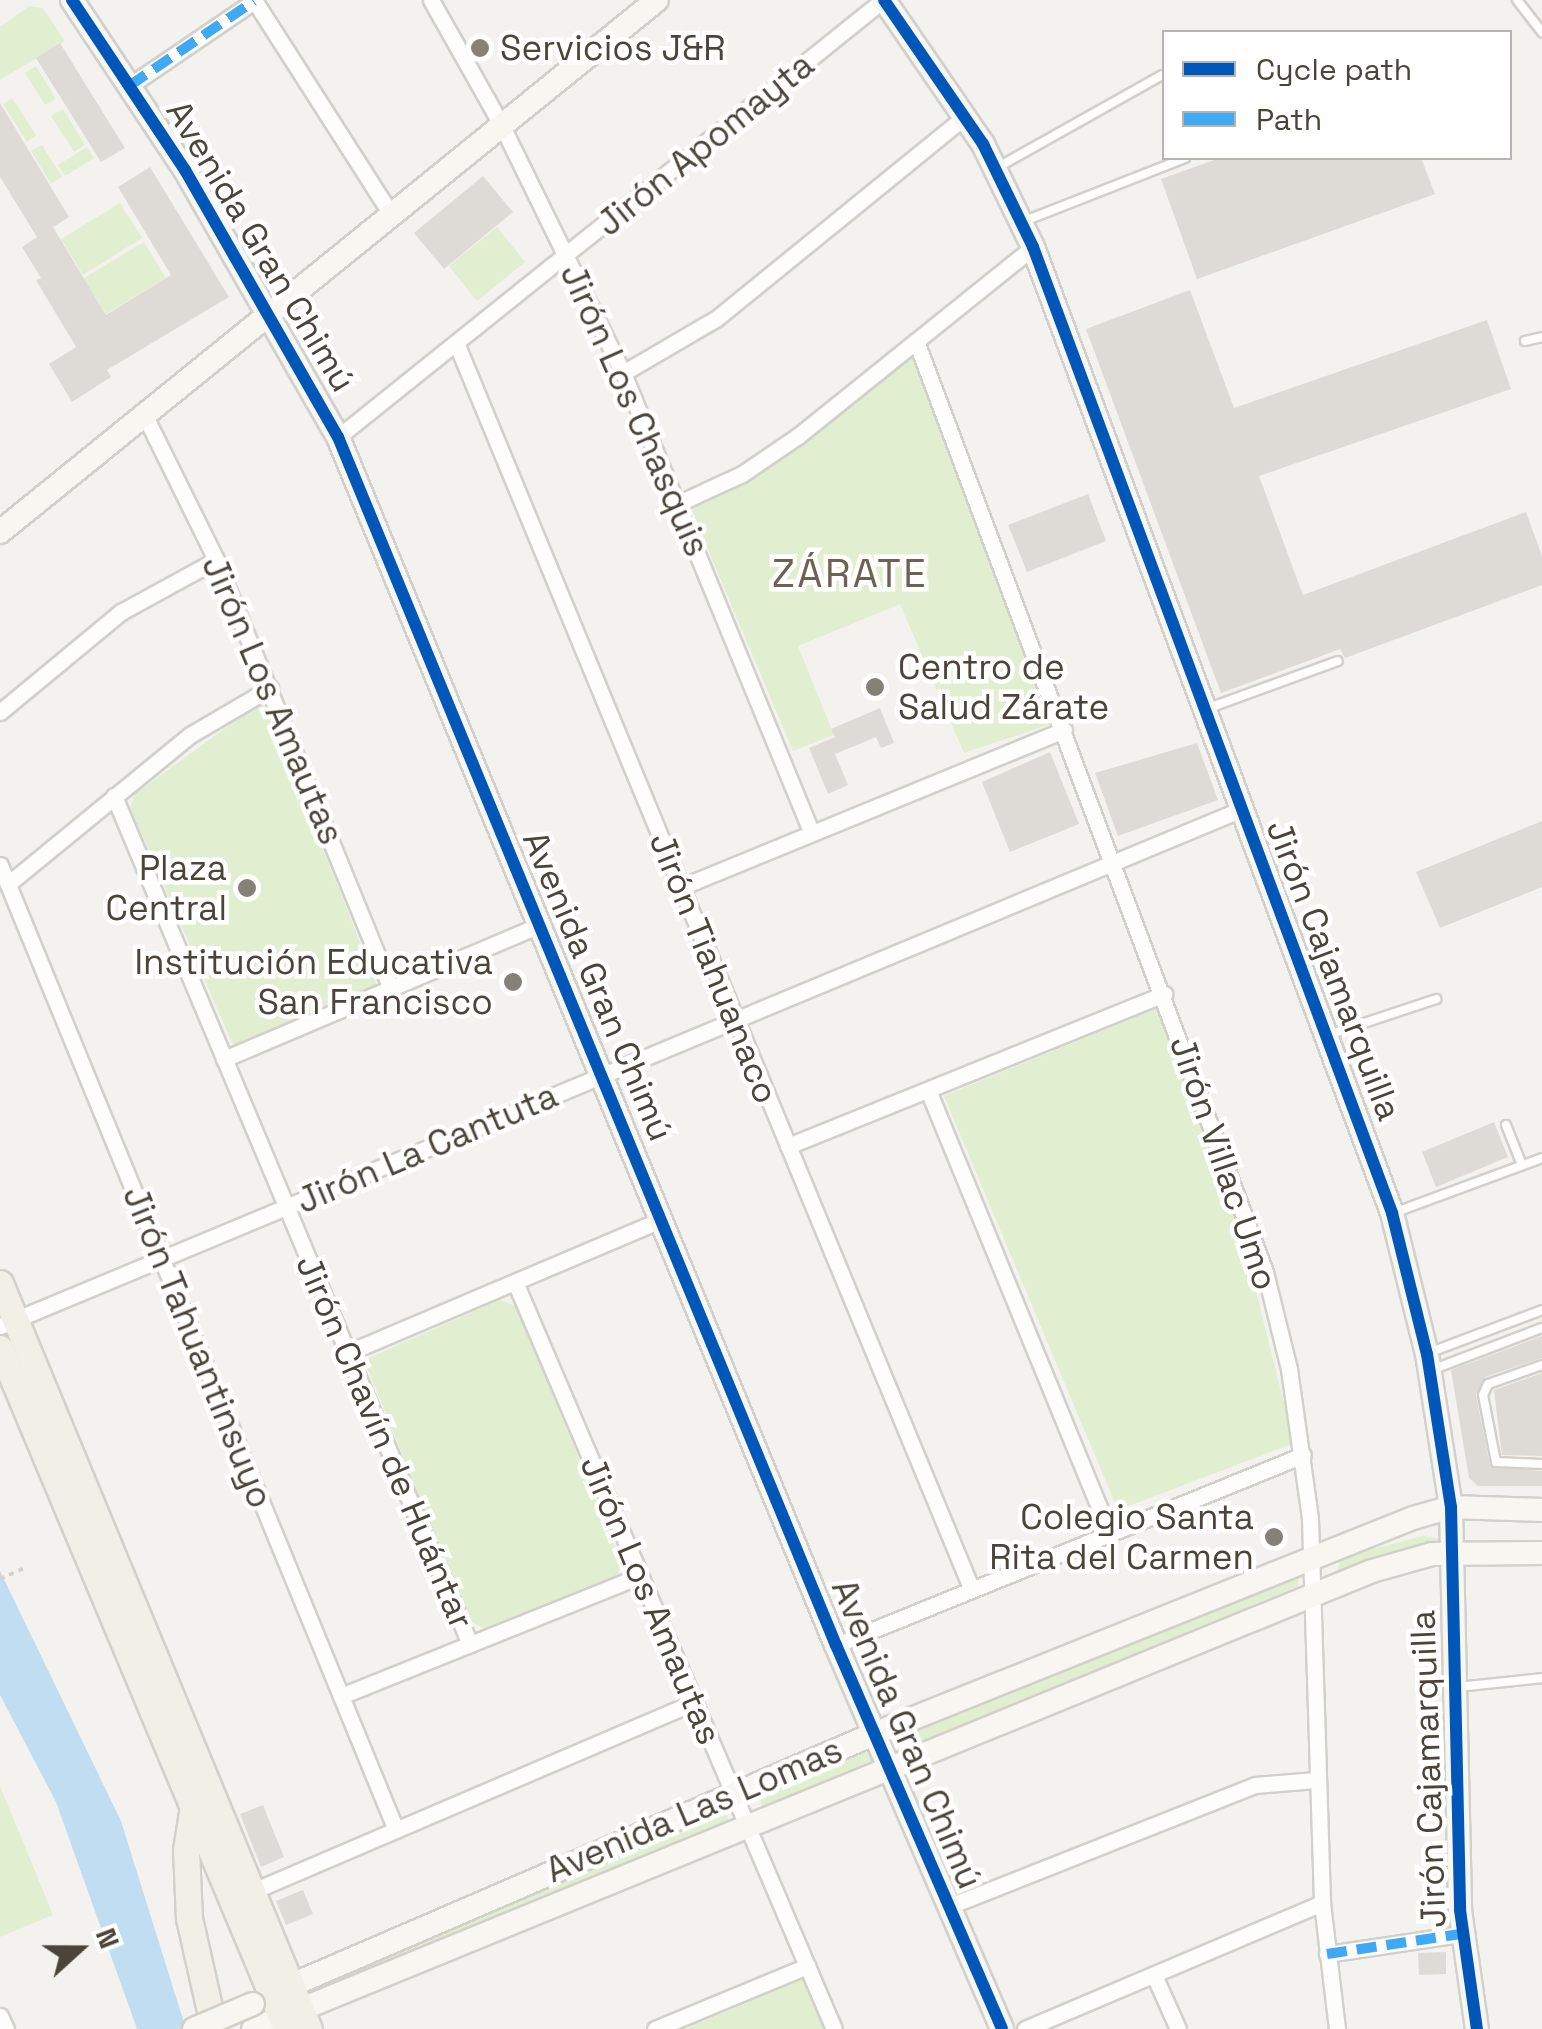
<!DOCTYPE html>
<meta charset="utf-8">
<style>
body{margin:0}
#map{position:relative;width:1542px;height:2029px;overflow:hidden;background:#f4f2ee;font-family:"Space Grotesk",sans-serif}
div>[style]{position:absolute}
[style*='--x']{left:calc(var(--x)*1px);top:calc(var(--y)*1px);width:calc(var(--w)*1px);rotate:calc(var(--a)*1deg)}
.green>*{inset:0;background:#e1eecf}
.water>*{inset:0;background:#c0ddf1}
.building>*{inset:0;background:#dedbd6}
.path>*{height:4px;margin-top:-2px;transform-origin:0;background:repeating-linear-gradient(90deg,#d3d2cc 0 5px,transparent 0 10px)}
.roads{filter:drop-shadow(2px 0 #d2d0cb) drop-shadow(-2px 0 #d2d0cb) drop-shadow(0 2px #d2d0cb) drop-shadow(0 -2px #d2d0cb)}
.lane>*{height:8px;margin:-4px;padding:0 4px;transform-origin:4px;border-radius:4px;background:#fdfdfc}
.street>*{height:15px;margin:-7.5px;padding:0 7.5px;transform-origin:7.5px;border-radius:7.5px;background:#fdfdfc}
.secondary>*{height:22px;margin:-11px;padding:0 11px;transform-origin:11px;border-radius:11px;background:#f7f6f1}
.primary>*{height:25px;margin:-12.5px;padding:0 12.5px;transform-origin:12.5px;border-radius:12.5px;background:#f2efe6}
.bridges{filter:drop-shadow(2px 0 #d3cfc5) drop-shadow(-2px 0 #d3cfc5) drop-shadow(0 2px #d3cfc5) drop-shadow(0 -2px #d3cfc5)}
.secondary-bridge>*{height:22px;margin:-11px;padding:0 11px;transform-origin:11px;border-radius:11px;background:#f7f6f1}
.quiet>*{height:10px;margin-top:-5px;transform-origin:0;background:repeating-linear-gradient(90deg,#3fa9f5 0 20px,transparent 0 30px)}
.cycleway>*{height:12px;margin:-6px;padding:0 6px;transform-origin:6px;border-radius:6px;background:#0057b8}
.dots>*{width:28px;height:28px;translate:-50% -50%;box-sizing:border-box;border:5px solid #fff;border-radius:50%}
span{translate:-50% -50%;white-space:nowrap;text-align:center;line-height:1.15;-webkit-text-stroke:9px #fff;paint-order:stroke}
.poi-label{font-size:35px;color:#4b4439}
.left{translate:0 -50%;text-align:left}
.right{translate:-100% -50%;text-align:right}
.street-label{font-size:35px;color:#4b4439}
.quarter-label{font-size:40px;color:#6e6250;letter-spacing:2.5px}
.legend{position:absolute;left:1162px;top:30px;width:350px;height:130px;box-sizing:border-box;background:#fff;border:2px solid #b7b4b0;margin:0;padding:12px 18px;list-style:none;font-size:30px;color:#4b4439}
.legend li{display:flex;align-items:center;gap:20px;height:50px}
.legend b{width:50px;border:2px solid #b7b4b0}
.north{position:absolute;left:30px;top:1899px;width:100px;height:100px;-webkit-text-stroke:8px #fff;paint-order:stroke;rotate:69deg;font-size:28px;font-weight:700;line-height:40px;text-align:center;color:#4b4439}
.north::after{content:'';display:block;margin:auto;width:35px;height:45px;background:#4b4439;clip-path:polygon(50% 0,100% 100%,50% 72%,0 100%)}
</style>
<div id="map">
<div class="green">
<i style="clip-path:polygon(29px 6px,43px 8px,65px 41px,0 80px,0 27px)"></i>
<i style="clip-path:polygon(36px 66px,56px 99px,45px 105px,25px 73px)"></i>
<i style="clip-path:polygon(12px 98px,36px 135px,27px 142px,3px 104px)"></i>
<i style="clip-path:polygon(63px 109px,85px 145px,74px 152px,51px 116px)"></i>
<i style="clip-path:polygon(42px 145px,62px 177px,51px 184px,31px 151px)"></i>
<i style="clip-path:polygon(87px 147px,94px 158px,65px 176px,58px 165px)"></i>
<i style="clip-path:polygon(120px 203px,142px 238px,83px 275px,61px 239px)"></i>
<i style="clip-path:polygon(497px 227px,525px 262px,477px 301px,449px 266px)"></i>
<i style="clip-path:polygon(144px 242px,166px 278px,106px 314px,84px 278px)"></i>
<i style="clip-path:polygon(913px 354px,1054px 723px,964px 753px,900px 604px,798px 646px,834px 735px,793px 751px,691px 509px,764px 469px)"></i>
<i style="clip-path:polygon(257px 705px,266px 706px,377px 985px,233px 1045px,130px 807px,135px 794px)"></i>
<i style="clip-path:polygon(1158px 1008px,1240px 1227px,1294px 1443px,1118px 1510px,944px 1096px)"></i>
<i style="clip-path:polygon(500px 1300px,516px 1306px,622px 1563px,617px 1577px,485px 1629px,470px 1621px,364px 1360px)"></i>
<i style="clip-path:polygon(1423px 1536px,1446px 1540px,1338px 1571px,1339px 1558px)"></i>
<i style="clip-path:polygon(1299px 1574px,1298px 1586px,914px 1746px,910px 1733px)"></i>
<i style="clip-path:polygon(870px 1751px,874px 1760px,763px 1808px,759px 1796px)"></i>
<i style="clip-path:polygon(0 1786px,53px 1915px,0 1937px)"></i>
<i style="clip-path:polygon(725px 1813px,730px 1822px,325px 1990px,321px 1980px)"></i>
<i style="clip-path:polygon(803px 1979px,825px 2029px,685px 2029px)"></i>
</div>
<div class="water">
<i style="clip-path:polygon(0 1571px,121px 1821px,186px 2029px,137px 2029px,56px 1802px,0 1695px)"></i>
</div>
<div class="building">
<i style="clip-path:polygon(60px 43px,125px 148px,101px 162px,36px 58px)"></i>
<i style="clip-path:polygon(0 103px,69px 217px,53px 227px,106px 315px,171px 275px,118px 187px,150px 167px,229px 297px,107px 370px,111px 377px,72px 402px,49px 364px,76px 347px,36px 280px,41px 278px,22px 247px,37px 237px,0 177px)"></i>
<i style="clip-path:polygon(1220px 158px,1421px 158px,1435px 194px,1197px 279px,1161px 179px)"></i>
<i style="clip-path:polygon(483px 176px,513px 212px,444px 269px,414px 233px)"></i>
<i style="clip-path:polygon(1190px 290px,1234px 408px,1487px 320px,1511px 389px,1259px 476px,1303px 595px,1526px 512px,1542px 556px,1542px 585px,1345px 658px,1340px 649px,1221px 693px,1086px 329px)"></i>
<i style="clip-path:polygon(1088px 494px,1106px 541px,1027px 572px,1008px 525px)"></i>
<i style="clip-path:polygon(880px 708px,894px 743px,881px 748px,876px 737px,835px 754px,848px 785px,828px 794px,809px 748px,835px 737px,831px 729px)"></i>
<i style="clip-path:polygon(1197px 743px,1218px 800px,1118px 836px,1095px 773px)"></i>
<i style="clip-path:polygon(1050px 752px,1079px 824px,1010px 852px,982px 782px)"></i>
<i style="clip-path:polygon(1542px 821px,1542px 887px,1440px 928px,1416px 872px)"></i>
<i style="clip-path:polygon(1494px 1122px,1508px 1157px,1436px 1187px,1422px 1152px)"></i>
<i style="clip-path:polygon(1542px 1336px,1542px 1358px,1485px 1377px,1476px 1395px,1490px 1466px,1542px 1471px,1542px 1486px,1478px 1486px,1469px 1478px,1451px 1370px)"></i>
<i style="clip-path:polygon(1542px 1373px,1542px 1456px,1502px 1455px,1494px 1390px)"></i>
<i style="clip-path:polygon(263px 1805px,284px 1857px,261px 1867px,240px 1814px)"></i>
<i style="clip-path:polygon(303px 1890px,313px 1914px,286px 1925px,276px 1901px)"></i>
<i style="clip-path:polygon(1446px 1952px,1446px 1974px,1419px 1975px,1418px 1953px)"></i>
</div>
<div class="path">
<i style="--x:0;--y:1579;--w:27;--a:-24"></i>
</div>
<div class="roads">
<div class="lane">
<i style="--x:1517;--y:0;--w:41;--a:52"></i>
<i style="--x:1000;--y:166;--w:186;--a:-29.3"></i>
<i style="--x:1022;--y:222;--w:175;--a:-21.4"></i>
<i style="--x:1525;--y:341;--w:17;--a:-13"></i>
<i style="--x:1206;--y:709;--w:140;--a:-20"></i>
<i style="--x:1331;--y:1034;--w:111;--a:-18.4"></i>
<i style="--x:1506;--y:1125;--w:43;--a:68.2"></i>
<i style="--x:1396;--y:1212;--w:156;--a:-20.3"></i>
<i style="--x:1431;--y:1352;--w:119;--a:-20.7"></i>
<i style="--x:1542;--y:1365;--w:57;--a:160.6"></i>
<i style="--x:1488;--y:1384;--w:12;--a:114"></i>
<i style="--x:1483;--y:1395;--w:68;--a:79"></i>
<i style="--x:1496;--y:1462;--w:46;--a:2.5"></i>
<i style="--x:1434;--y:1369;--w:116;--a:-20.8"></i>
<i style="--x:1457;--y:1687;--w:85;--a:-6"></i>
</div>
<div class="street">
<i style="--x:254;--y:0;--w:254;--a:57.4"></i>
<i style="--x:431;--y:0;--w:145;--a:60.6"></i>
<i style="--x:502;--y:126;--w:275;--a:63.9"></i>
<i style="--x:623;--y:373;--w:497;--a:67.7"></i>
<i style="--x:129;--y:86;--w:151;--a:-34.2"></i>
<i style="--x:916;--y:341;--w:994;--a:69.45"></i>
<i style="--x:1265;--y:1272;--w:100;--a:76.1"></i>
<i style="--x:1289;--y:1369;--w:151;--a:82"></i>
<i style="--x:1310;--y:1519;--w:384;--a:88.2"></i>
<i style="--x:1322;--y:1903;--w:127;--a:83.2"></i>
<i style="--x:457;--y:345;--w:1347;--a:67.53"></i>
<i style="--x:623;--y:373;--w:109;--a:-30.3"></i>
<i style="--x:717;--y:318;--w:321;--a:-39.1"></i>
<i style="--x:144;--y:414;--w:163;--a:63.7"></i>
<i style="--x:216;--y:560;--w:463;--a:67.8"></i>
<i style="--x:338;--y:437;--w:699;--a:-38.72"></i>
<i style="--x:679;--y:503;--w:69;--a:-24.7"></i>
<i style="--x:742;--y:474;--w:68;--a:-34.2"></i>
<i style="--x:798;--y:436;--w:302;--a:-38.8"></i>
<i style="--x:0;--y:712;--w:157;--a:-39.6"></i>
<i style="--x:121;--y:612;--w:108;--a:-28.7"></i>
<i style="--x:114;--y:796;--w:920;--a:67.23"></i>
<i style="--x:0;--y:865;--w:1043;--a:67.69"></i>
<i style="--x:8;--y:884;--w:235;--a:-39.3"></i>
<i style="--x:190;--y:735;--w:93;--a:-30.4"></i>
<i style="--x:681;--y:887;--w:414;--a:-22.3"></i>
<i style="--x:224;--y:1059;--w:342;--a:-23"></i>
<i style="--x:928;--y:1090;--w:480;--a:67.7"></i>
<i style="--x:788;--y:1146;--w:406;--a:-22"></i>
<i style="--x:515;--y:1282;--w:812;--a:66.88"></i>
<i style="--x:0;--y:1326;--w:1345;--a:-22.6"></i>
<i style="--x:347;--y:1353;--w:343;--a:-23"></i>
<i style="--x:836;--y:1645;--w:504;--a:-22.14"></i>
<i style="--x:341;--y:1696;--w:322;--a:-21.9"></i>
<i style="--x:251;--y:1892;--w:483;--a:-23.2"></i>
<i style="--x:947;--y:1907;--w:331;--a:-21.6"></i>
<i style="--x:1255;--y:1785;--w:61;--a:-4.7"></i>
<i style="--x:1327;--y:1954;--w:135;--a:-8.5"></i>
<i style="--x:1154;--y:1975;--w:59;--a:66"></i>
<i style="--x:0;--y:2016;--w:14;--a:65"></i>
<i style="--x:655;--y:2029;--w:165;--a:-22.5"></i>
<i style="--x:1025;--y:2029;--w:323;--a:-23"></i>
</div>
<div class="secondary">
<i style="--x:72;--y:0;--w:204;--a:56.4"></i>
<i style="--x:185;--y:170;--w:308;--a:60.2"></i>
<i style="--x:338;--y:437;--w:1307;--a:67.6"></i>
<i style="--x:836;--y:1645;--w:418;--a:66.6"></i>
<i style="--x:884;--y:0;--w:175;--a:55.5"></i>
<i style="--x:983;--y:144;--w:114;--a:64.1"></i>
<i style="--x:1033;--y:247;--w:1031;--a:69.61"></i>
<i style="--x:1392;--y:1213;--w:145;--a:76.1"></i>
<i style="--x:1427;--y:1354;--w:155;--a:81.1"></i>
<i style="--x:1451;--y:1507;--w:403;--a:88.7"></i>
<i style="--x:1460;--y:1910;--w:120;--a:81.9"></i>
<i style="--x:0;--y:532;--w:845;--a:-39"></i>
<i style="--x:278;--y:1991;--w:649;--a:-23.33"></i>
<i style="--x:874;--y:1734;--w:581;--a:-21.84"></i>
<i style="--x:1413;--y:1518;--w:40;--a:-16"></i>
<i style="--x:1451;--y:1507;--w:91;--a:1.9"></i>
<i style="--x:253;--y:2029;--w:1209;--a:-22.26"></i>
<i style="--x:1372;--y:1571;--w:62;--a:-15.8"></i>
<i style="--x:1432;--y:1554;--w:110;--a:-0.5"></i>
</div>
<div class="primary">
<i style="--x:0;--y:1283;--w:807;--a:67.5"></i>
<i style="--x:0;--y:1348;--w:739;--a:67.22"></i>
<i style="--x:193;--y:1806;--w:45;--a:99"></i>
<i style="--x:186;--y:1850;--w:68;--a:87.5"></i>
<i style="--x:189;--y:1918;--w:114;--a:77.3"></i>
</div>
</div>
<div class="bridges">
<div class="secondary-bridge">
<i style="--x:194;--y:2029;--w:64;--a:-23"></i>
</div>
</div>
<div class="quiet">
<i style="--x:129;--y:86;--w:151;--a:-34.2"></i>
<i style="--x:1327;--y:1954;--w:135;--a:-8.5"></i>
</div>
<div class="cycleway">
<i style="--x:72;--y:0;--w:204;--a:56.4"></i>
<i style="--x:185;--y:170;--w:308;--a:60.2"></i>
<i style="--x:338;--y:437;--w:1307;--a:67.6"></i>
<i style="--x:836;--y:1645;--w:418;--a:66.6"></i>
<i style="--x:884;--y:0;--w:175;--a:55.5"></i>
<i style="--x:983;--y:144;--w:114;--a:64.1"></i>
<i style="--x:1033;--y:247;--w:1031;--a:69.61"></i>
<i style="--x:1392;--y:1213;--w:145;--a:76.1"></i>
<i style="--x:1427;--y:1354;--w:155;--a:81.1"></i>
<i style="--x:1451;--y:1507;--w:403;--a:88.7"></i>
<i style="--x:1460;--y:1910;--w:120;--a:81.9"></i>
</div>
<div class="dots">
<i style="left:480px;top:48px;background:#868178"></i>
<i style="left:875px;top:687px;background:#868178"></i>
<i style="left:247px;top:888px;background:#868178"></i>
<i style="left:513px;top:982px;background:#868178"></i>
<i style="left:1274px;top:1537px;background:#868178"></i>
</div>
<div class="poi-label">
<span class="left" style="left:500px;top:48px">Servicios J&amp;R</span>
<span class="left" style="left:898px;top:687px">Centro de<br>Salud Zárate</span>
<span class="right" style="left:227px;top:888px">Plaza<br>Central</span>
<span class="right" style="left:493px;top:982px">Institución Educativa<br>San Francisco</span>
<span class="right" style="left:1254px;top:1537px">Colegio Santa<br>Rita del Carmen</span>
</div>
<div class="street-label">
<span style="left:705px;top:144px;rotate:-39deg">Jirón Apomayta</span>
<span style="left:261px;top:246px;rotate:59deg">Avenida Gran Chimú</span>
<span style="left:635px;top:410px;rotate:66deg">Jirón Los Chasquis</span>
<span style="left:273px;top:700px;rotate:67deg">Jirón Los Amautas</span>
<span style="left:714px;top:968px;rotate:68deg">Jirón Tiahuanaco</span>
<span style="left:1334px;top:970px;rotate:69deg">Jirón Cajamarquilla</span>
<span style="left:598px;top:986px;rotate:67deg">Avenida Gran Chimú</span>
<span style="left:427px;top:1148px;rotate:-23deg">Jirón La Cantuta</span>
<span style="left:1224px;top:1163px;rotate:71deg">Jirón Villac Umo</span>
<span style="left:198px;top:1347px;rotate:68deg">Jirón Tahuantinsuyo</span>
<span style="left:385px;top:1442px;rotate:67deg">Jirón Chavín de Huántar</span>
<span style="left:651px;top:1600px;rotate:67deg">Jirón Los Amautas</span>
<span style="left:907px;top:1734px;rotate:67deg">Avenida Gran Chimú</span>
<span style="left:1428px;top:1769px;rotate:-92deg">Jirón Cajamarquilla</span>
<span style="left:694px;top:1810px;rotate:-23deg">Avenida Las Lomas</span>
</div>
<div class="quarter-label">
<span style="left:850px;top:574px">ZÁRATE</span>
</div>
<ul class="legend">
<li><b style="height:12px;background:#0057b8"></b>Cycle path</li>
<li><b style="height:12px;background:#3fa9f5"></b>Path</li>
</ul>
<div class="north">N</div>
</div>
